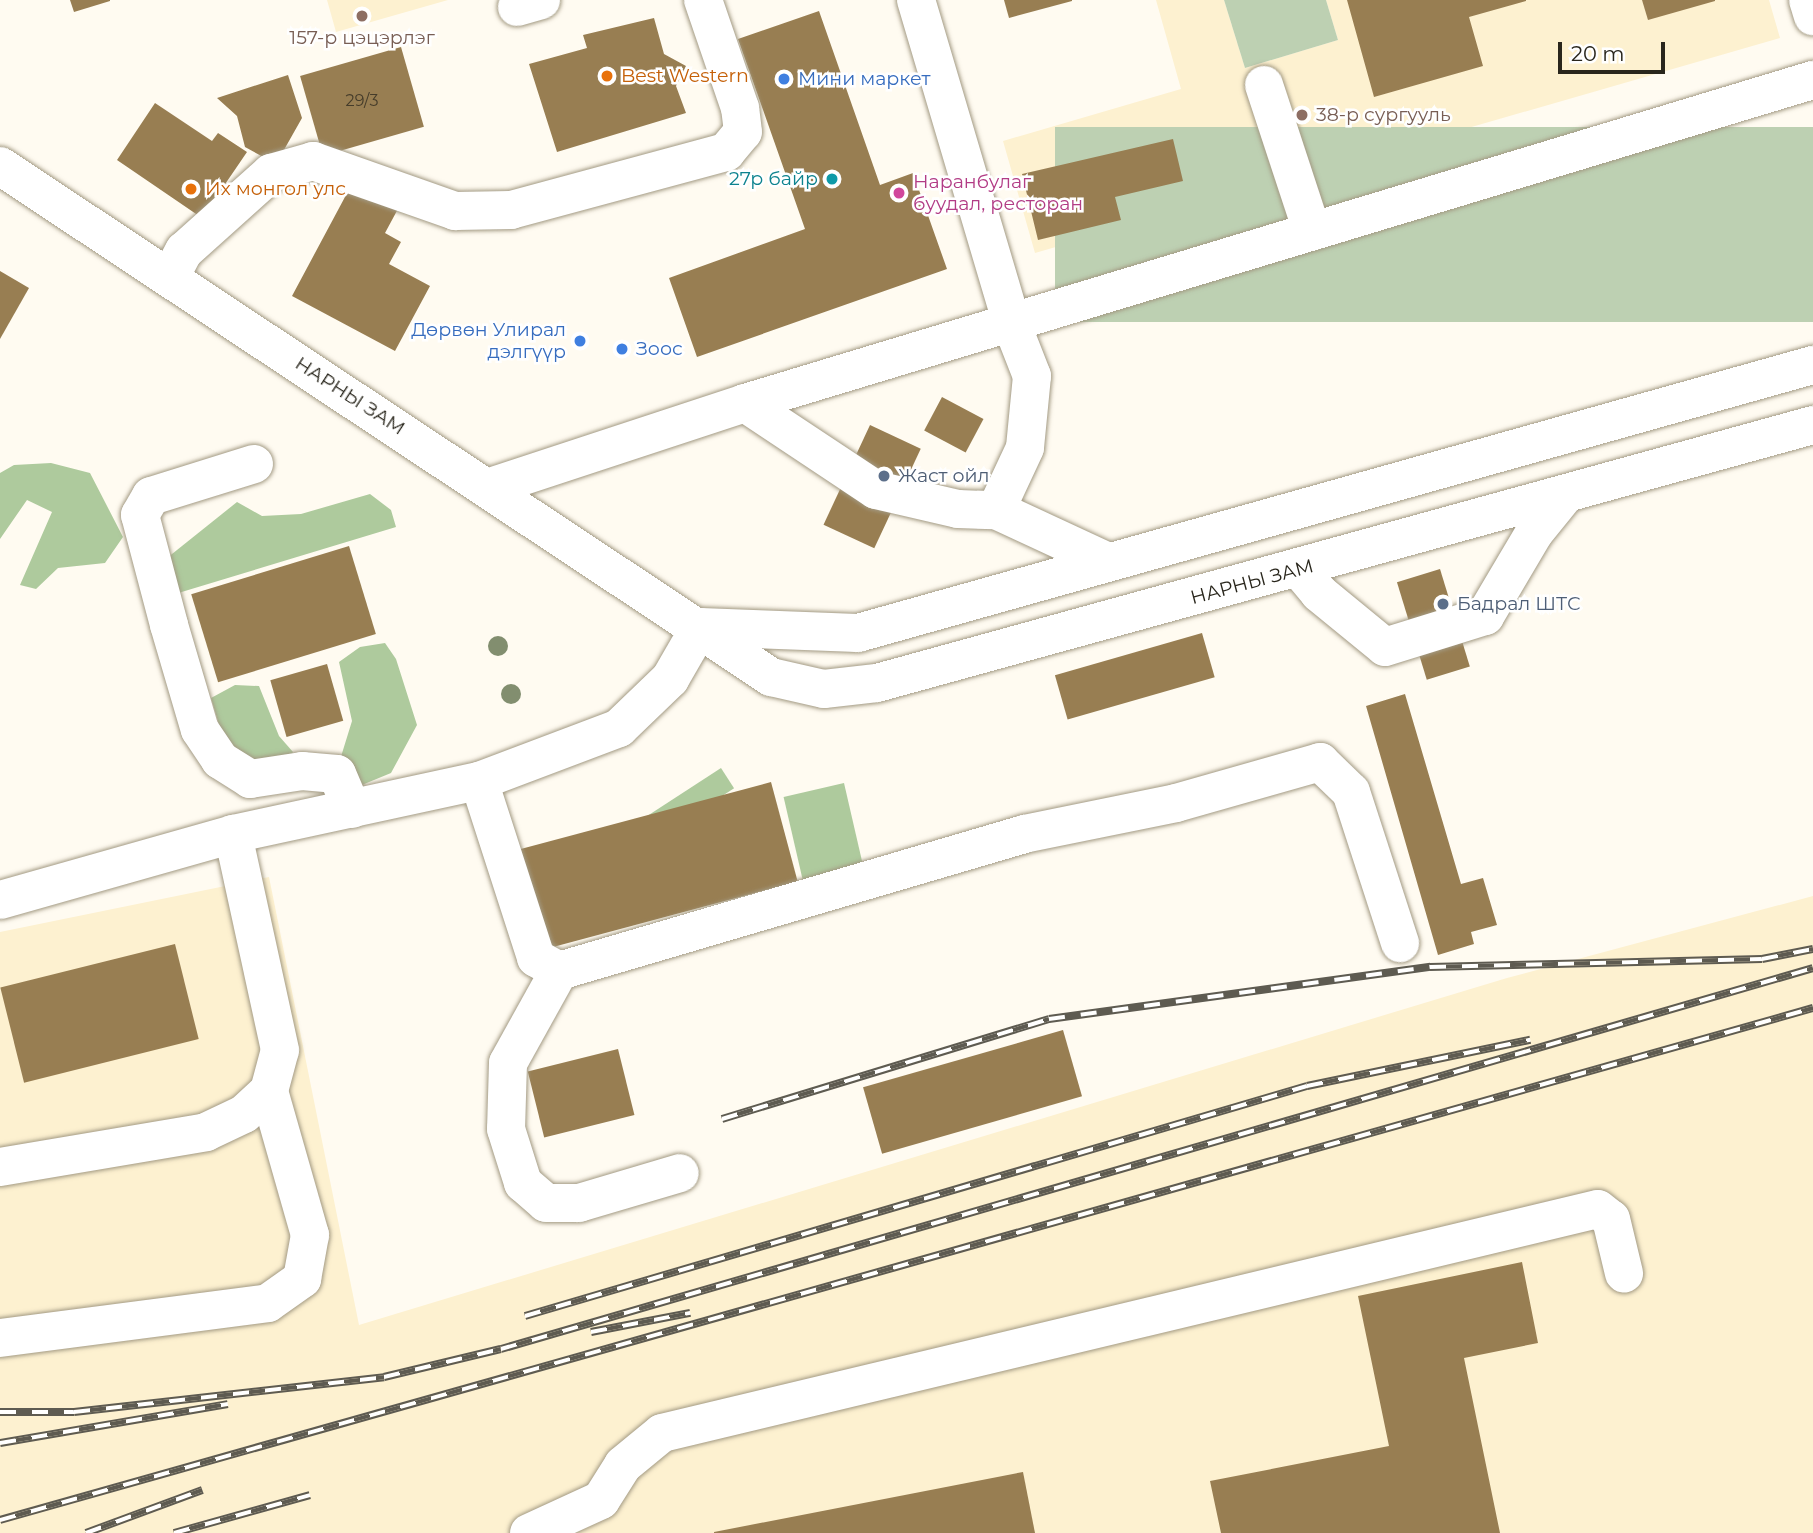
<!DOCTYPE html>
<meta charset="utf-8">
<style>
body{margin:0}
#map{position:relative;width:1813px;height:1533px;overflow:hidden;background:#fffbf1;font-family:Montserrat,sans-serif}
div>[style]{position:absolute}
.built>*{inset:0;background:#fdf1d0}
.green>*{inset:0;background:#bdd0b2;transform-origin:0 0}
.forest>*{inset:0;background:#aeca9d;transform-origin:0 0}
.building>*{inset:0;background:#987e52;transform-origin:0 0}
.roads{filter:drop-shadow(0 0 2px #a39a83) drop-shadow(0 0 2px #a39a83)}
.minor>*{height:38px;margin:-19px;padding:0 19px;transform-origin:19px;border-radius:19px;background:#fff}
.major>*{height:38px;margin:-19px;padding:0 19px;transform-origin:19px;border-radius:19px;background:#fff}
.rail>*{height:8px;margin-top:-4px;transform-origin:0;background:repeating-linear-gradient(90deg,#fff 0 16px,#5e5b51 0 32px);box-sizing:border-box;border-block:2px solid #5e5b51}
.trees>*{width:20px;height:20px;margin:-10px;border-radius:50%;background:#828e6f}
.dots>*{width:19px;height:19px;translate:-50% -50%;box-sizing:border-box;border:4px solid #fff;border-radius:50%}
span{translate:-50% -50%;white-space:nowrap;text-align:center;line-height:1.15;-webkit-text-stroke:5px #fff;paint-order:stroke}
.number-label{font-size:16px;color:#453c2a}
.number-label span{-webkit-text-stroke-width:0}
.education-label{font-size:19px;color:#785e54}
.left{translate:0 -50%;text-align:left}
.food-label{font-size:19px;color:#c56008}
.shop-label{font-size:19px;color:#366cbe}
.right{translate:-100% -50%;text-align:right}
.culture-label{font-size:19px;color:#0d838f}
.hotel-label{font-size:19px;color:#b23c85}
.street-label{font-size:19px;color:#29261c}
.service-label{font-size:19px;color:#4e5e75}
.scale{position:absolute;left:1558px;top:42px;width:107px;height:32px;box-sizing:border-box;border:4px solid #29261c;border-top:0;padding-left:9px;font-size:21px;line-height:24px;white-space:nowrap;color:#29261c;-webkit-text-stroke:5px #fff;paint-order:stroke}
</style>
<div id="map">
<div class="built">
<i style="clip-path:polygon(327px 0,448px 0,336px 32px)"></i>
<i style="clip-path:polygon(1156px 0,1224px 0,1245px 68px,1338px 40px,1326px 0,1769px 0,1780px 38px,1035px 253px,1003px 141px,1181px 89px)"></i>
<i style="clip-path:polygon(269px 877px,359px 1325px,1507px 978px,1813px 896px,1813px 1533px,0 1533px,0 932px)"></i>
</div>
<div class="green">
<i style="clip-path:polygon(1224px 0,1326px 0,1338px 40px,1245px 68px)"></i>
<i style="left:1813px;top:127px;width:195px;height:758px;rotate:90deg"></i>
</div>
<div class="forest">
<i style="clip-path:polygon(51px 463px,90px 473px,123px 537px,105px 563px,58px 568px,36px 589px,20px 585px,52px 512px,27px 500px,0 539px,0 473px,14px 465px)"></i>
<i style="clip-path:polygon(370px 494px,391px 510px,396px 527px,175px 594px,167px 558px,237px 502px,262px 516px,301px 514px)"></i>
<i style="clip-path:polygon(385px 643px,396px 659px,417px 725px,391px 773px,357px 787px,339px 763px,352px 721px,339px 662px,360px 647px)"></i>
<i style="clip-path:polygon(235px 685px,259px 686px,279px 736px,293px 752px,286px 764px,272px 771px,227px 751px,211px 698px)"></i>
<i style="left:721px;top:768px;width:24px;height:138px;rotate:57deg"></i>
<i style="left:844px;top:783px;width:90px;height:62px;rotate:77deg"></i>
</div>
<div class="building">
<i style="clip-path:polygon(70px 0,110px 0,110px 1px,74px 12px)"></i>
<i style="clip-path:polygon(1004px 0,1072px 0,1072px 1px,1009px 18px)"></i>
<i style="clip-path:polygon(1347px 0,1526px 0,1526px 1px,1469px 17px,1483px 66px,1374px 97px)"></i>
<i style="clip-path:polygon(1642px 0,1715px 0,1715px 1px,1648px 20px)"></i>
<i style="clip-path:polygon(819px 11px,880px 185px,913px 173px,947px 269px,697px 357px,669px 278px,805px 229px,738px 39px)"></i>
<i style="clip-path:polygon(654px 18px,664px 54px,686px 66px,676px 86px,686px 113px,557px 152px,529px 64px,587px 48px,583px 35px)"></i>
<i style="left:401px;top:47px;width:83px;height:105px;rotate:74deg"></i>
<i style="clip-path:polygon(288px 75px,302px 118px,276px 164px,245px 147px,237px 116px,217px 98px)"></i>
<i style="clip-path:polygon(155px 103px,212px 141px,218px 133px,247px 152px,202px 218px,117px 160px)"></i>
<i style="clip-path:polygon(1173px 139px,1183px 181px,1115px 197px,1121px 220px,1038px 240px,1022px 174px)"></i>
<i style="clip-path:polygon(353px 182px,399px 207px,385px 233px,401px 242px,389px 264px,430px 286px,395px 351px,292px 296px)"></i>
<i style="clip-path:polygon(0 271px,29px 288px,0 339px)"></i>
<i style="left:942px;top:397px;width:47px;height:38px;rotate:28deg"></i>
<i style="left:870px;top:425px;width:56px;height:110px;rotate:25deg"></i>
<i style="left:349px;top:546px;width:92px;height:165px;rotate:73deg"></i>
<i style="left:1440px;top:569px;width:102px;height:45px;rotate:73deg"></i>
<i style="left:1202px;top:633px;width:46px;height:153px;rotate:74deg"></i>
<i style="left:327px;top:664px;width:59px;height:59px;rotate:74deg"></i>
<i style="clip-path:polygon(1405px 694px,1461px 884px,1483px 878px,1497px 925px,1471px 932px,1474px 944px,1438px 955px,1366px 706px)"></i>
<i style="left:771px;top:782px;width:103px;height:260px;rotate:75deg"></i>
<i style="left:175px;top:944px;width:98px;height:180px;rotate:76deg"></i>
<i style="left:1063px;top:1030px;width:69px;height:208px;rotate:74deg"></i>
<i style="left:618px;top:1049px;width:68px;height:93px;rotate:76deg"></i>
<i style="clip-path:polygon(1522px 1262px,1538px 1343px,1464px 1358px,1500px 1533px,1221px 1533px,1210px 1481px,1389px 1446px,1358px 1296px)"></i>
<i style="clip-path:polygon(1023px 1472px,1035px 1533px,714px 1533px,714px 1532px)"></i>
</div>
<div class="roads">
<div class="minor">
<i style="left:916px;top:0;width:339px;rotate:73.5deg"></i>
<i style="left:1012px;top:325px;width:55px;rotate:68.6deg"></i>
<i style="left:1032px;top:376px;width:72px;rotate:95.6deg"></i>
<i style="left:1025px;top:448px;width:68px;rotate:115.1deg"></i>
<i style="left:996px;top:510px;width:123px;rotate:24.9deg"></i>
<i style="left:1808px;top:0;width:17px;rotate:73deg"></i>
<i style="left:517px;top:7px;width:25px;rotate:-16deg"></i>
<i style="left:1264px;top:85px;width:154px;rotate:71.8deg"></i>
<i style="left:170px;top:277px;width:30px;rotate:-62deg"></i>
<i style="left:184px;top:251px;width:117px;rotate:-41.9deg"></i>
<i style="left:271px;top:173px;width:44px;rotate:-15.9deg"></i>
<i style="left:313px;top:161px;width:151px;rotate:19.4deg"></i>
<i style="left:455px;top:211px;width:56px;rotate:-1deg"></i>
<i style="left:511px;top:210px;width:223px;rotate:-15.1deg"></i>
<i style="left:726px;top:152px;width:26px;rotate:-50deg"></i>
<i style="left:743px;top:132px;width:24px;rotate:-97deg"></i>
<i style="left:740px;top:108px;width:114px;rotate:-108.9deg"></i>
<i style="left:745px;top:403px;width:157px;rotate:33.6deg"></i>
<i style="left:876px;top:490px;width:84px;rotate:13deg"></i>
<i style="left:958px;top:509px;width:38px;rotate:2deg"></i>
<i style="left:254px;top:464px;width:108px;rotate:162.7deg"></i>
<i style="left:151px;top:496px;width:22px;rotate:120deg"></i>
<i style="left:140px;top:515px;width:114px;rotate:75.2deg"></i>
<i style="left:169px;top:625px;width:109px;rotate:73.6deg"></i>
<i style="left:200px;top:730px;width:36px;rotate:56deg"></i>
<i style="left:220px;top:760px;width:36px;rotate:32deg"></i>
<i style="left:250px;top:779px;width:53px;rotate:-8.7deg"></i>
<i style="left:302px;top:771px;width:35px;rotate:5deg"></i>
<i style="left:337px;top:774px;width:38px;rotate:67deg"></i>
<i style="left:490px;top:487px;width:268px;rotate:-18.2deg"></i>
<i style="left:745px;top:403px;width:1116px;rotate:-16.83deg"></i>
<i style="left:1300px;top:570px;width:30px;rotate:50deg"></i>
<i style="left:1319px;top:593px;width:85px;rotate:39.3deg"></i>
<i style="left:1385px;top:647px;width:105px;rotate:-17.2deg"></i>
<i style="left:1485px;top:616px;width:96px;rotate:-59.4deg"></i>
<i style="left:1534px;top:533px;width:48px;rotate:-51deg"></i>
<i style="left:479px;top:781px;width:186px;rotate:72.1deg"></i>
<i style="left:536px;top:958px;width:26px;rotate:29deg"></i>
<i style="left:559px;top:971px;width:485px;rotate:-16.4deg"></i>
<i style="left:1024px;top:834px;width:155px;rotate:-11.5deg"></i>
<i style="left:1176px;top:803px;width:150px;rotate:-15.9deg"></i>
<i style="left:1320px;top:762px;width:43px;rotate:44.1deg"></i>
<i style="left:1351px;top:792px;width:159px;rotate:72deg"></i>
<i style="left:0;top:900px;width:242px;rotate:-15.8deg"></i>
<i style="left:233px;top:834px;width:252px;rotate:-12.2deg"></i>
<i style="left:479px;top:781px;width:150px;rotate:-20.7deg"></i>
<i style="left:619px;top:728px;width:71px;rotate:-43.9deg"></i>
<i style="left:670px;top:679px;width:60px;rotate:-60deg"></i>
<i style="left:559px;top:971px;width:105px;rotate:119deg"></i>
<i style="left:508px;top:1063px;width:66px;rotate:91.7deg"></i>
<i style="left:506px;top:1129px;width:57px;rotate:72.5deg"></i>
<i style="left:523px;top:1183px;width:30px;rotate:41deg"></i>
<i style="left:546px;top:1203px;width:33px"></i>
<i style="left:579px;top:1203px;width:105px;rotate:-16.5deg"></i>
<i style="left:0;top:1167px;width:209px;rotate:-9.6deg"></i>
<i style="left:206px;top:1132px;width:42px;rotate:-25.3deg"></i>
<i style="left:244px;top:1114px;width:34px;rotate:-43deg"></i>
<i style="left:269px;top:1091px;width:42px;rotate:-75deg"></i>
<i style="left:280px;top:1050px;width:221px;rotate:-102.3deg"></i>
<i style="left:0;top:1338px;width:270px;rotate:-7.4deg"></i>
<i style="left:268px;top:1303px;width:42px;rotate:-35.2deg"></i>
<i style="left:302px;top:1279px;width:45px;rotate:-79.7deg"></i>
<i style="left:310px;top:1235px;width:150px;rotate:-105.9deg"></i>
<i style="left:529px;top:1533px;width:79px;rotate:-24.6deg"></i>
<i style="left:601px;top:1500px;width:41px;rotate:-57.8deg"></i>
<i style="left:623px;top:1465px;width:50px;rotate:-39.4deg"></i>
<i style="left:662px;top:1433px;width:962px;rotate:-13.46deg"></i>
<i style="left:1598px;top:1209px;width:16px;rotate:38deg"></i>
<i style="left:1611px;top:1219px;width:56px;rotate:76.5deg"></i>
</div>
<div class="major">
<i style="left:0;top:166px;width:925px;rotate:33.54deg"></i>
<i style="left:771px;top:677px;width:54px;rotate:12.8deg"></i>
<i style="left:824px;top:689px;width:53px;rotate:-6.5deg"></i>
<i style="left:877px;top:683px;width:971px;rotate:-15.41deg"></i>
<i style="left:700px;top:627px;width:158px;rotate:2.2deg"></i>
<i style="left:858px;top:633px;width:992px;rotate:-15.68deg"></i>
</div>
</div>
<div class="rail">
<i style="left:722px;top:1119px;width:342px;rotate:-17deg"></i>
<i style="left:1049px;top:1019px;width:385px;rotate:-7.8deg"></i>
<i style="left:1430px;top:967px;width:332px;rotate:-1.4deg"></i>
<i style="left:1762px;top:959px;width:52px;rotate:-11.1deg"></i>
<i style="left:525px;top:1316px;width:815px;rotate:-16.39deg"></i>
<i style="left:1307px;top:1086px;width:228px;rotate:-11.7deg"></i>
<i style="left:591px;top:1332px;width:101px;rotate:-10.9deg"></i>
<i style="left:0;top:1412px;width:74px"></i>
<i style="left:74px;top:1412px;width:312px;rotate:-6.4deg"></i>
<i style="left:384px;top:1377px;width:120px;rotate:-13.5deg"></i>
<i style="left:501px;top:1349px;width:1366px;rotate:-16.19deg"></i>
<i style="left:0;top:1443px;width:231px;rotate:-9.7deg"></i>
<i style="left:0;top:1520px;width:1884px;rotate:-15.77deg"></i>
<i style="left:86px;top:1533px;width:124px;rotate:-20.3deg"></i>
<i style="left:174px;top:1533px;width:141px;rotate:-15.6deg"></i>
</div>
<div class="trees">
<i style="left:498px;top:646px"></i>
<i style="left:511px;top:694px"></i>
</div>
<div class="dots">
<i style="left:362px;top:16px;background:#8d6e63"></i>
<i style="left:607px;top:76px;background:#e8710a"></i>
<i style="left:784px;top:79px;background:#3f7fe0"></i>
<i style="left:1302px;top:115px;background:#8d6e63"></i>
<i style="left:832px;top:179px;background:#0f9aa8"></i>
<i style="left:191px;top:189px;background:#e8710a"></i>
<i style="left:899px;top:193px;background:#d1479c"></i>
<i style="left:580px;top:341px;background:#3f7fe0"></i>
<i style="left:622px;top:349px;background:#3f7fe0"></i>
<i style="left:884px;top:476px;background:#5c6f8a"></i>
<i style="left:1443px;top:604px;background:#5c6f8a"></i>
</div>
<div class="number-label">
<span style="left:362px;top:101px">29/3</span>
</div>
<div class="education-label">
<span style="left:362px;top:38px">157-р цэцэрлэг</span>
<span class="left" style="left:1316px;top:115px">38-р сургууль</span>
</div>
<div class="food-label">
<span class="left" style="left:621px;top:76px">Best Western</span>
<span class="left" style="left:205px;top:189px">Их монгол улс</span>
</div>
<div class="shop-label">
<span class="left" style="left:798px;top:79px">Мини маркет</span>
<span class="right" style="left:566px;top:341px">Дөрвөн Улирал<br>дэлгүүр</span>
<span class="left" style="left:636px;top:349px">Зоос</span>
</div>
<div class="culture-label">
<span class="right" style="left:818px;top:179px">27р байр</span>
</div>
<div class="hotel-label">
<span class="left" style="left:913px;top:193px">Наранбулаг<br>буудал, ресторан</span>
</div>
<div class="street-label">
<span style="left:350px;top:396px;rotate:33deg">НАРНЫ ЗАМ</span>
<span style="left:1252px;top:582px;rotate:-15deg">НАРНЫ ЗАМ</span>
</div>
<div class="service-label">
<span class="left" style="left:898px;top:476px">Жаст ойл</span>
<span class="left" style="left:1457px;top:604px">Бадрал ШТС</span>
</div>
<div class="scale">20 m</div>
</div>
